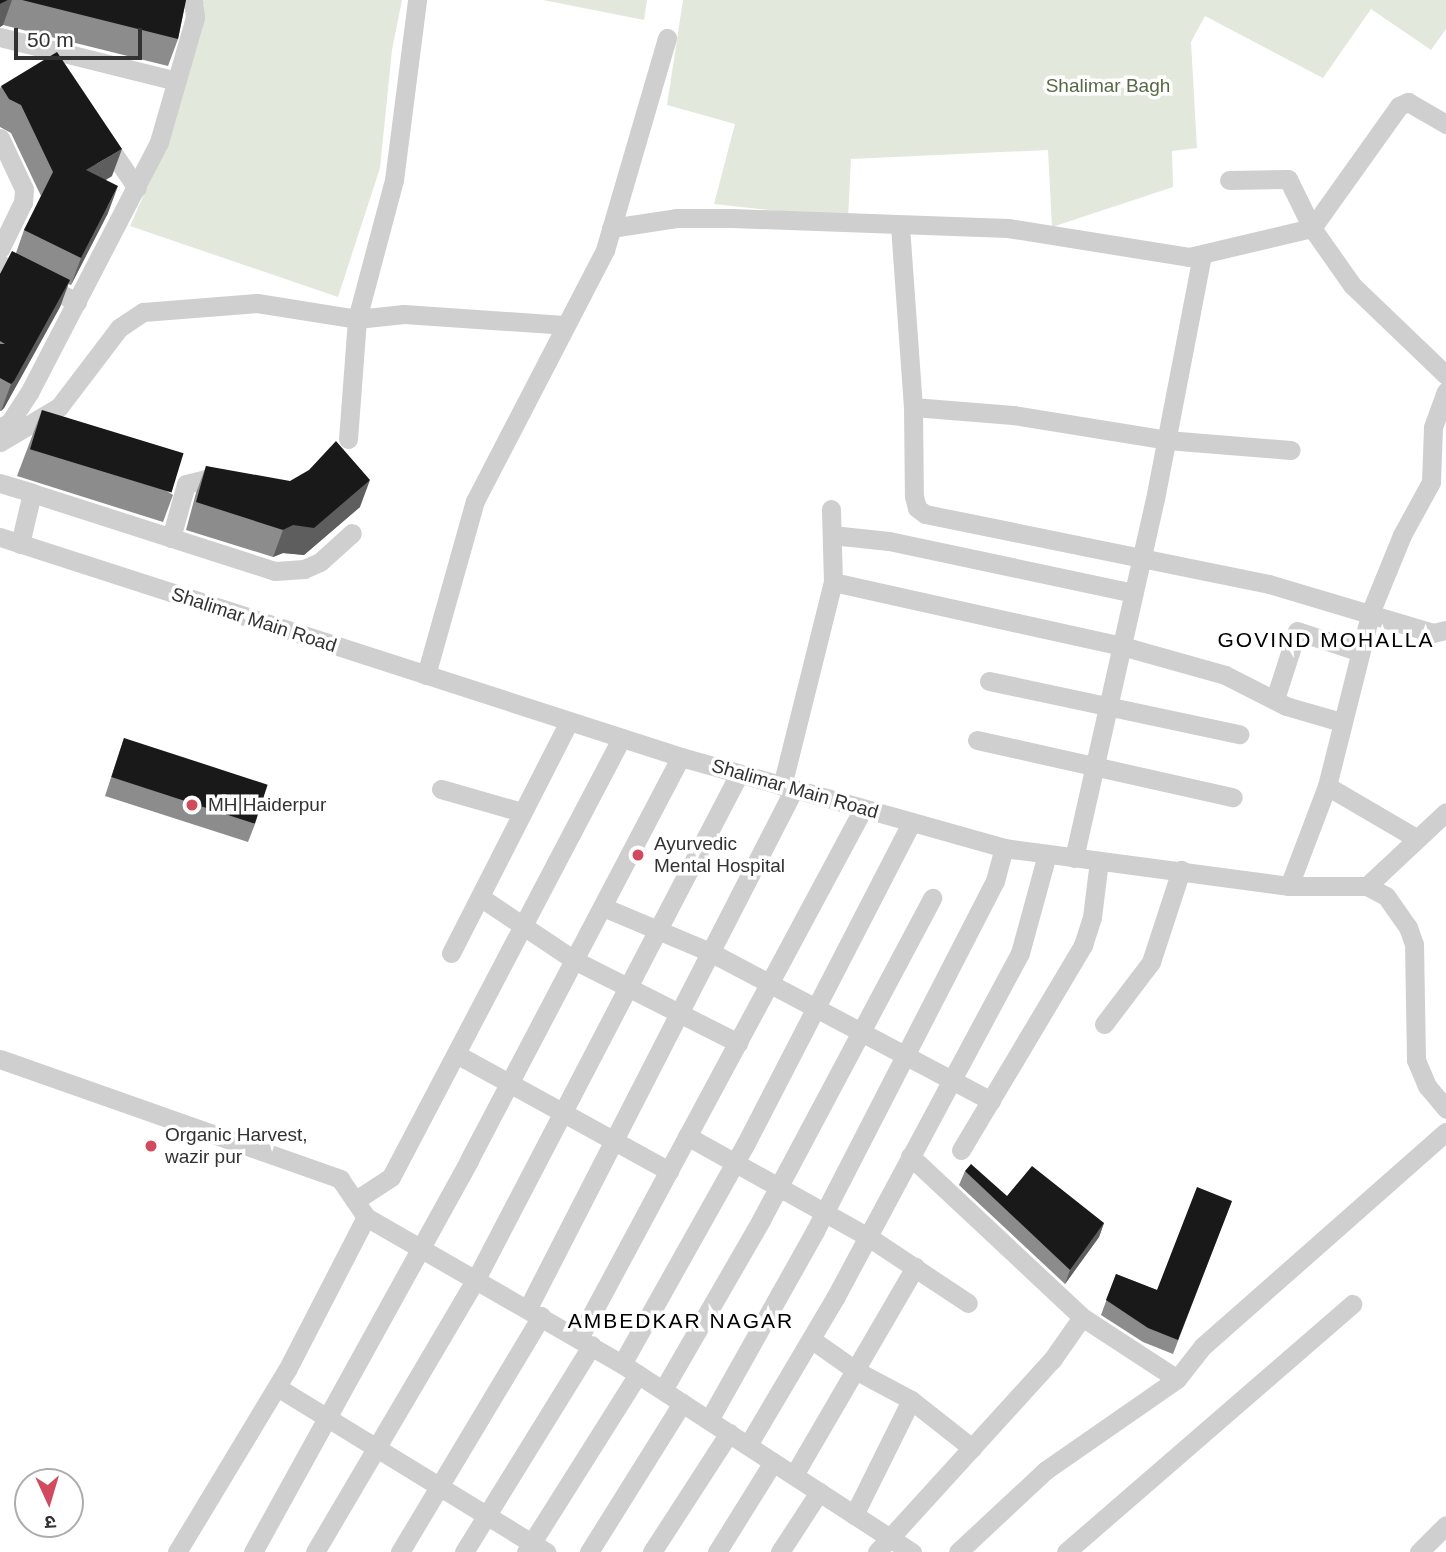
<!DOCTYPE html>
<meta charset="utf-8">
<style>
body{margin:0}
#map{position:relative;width:1446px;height:1552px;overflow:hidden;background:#fff;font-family:Arial,"Noto Sans Devanagari",sans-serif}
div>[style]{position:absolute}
.green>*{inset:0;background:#e2e8dc}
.minor>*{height:19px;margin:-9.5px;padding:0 9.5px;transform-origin:9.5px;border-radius:9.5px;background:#cfcfcf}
.wall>*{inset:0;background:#8c8c8c}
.shaded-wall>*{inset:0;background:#5e5e5e}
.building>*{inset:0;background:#191919;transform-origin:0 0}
.dots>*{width:19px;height:19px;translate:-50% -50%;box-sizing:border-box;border:4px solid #fff;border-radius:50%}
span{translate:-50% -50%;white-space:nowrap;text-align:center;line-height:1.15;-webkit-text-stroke:7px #fff;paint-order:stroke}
.park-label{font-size:19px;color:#586944}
.street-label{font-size:19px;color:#323232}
.poi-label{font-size:19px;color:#323232}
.left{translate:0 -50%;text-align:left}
.neighbourhood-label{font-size:21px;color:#000;letter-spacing:2px}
.north{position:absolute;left:14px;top:1468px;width:70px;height:70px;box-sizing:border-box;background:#fff;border:2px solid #adadad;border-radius:50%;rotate:176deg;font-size:19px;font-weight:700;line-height:28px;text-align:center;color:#323232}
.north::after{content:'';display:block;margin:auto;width:24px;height:32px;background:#d24a5e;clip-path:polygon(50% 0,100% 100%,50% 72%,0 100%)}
.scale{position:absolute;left:14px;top:28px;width:128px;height:32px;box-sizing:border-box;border:4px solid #323232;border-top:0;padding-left:9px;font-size:21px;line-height:24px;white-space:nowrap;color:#323232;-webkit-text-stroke:5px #fff;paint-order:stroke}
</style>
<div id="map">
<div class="green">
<i style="clip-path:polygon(199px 0,402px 0,392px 50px,380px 168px,338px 297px,130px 226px,164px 149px,204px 5px)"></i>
<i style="clip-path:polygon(543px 0,647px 0,644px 20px)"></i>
<i style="clip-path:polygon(683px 0,1446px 0,1446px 29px,1431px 50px,1371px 9px,1323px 78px,1205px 16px,1191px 42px,1197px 148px,1172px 151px,1173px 187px,1052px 227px,1048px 150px,851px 159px,848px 219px,714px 204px,735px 124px,667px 105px)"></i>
</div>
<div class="minor">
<i style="left:0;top:37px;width:181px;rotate:14deg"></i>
<i style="left:0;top:138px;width:56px;rotate:64.8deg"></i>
<i style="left:24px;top:189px;width:13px;rotate:94deg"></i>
<i style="left:23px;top:202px;width:52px;rotate:116.1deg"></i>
<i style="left:104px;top:140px;width:58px;rotate:55.5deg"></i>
<i style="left:1229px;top:180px;width:59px;rotate:-1deg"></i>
<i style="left:1288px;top:179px;width:55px;rotate:63.9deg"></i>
<i style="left:1312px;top:228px;width:150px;rotate:-54.5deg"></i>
<i style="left:1399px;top:106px;width:10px;rotate:-24deg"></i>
<i style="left:1408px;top:102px;width:44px;rotate:30.1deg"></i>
<i style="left:900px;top:226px;width:181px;rotate:85.9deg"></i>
<i style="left:913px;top:407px;width:89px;rotate:89.4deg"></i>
<i style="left:914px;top:496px;width:12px;rotate:76deg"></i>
<i style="left:917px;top:508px;width:10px;rotate:37deg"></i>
<i style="left:925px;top:514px;width:351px;rotate:11.5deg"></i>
<i style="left:1269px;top:584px;width:171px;rotate:16.6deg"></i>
<i style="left:1433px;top:633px;width:13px;rotate:-13deg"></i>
<i style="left:611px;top:228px;width:66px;rotate:-8.7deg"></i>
<i style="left:676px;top:218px;width:56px"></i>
<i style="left:732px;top:218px;width:276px;rotate:2.1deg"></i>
<i style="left:1008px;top:228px;width:183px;rotate:9.1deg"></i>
<i style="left:1189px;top:257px;width:126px;rotate:-13.3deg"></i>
<i style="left:1312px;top:228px;width:70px;rotate:54.9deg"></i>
<i style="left:1352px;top:285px;width:130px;rotate:43.8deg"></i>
<i style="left:0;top:264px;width:86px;rotate:26.3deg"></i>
<i style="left:913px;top:407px;width:100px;rotate:4.6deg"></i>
<i style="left:1013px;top:415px;width:156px;rotate:9.2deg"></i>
<i style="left:1167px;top:440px;width:124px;rotate:4.6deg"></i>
<i style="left:0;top:428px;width:12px;rotate:-31deg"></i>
<i style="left:10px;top:422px;width:35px;rotate:-57deg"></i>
<i style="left:29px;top:393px;width:283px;rotate:-62.6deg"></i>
<i style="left:159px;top:142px;width:130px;rotate:-73.9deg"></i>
<i style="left:195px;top:17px;width:17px;rotate:-97deg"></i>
<i style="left:348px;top:439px;width:120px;rotate:-85.7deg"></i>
<i style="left:357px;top:319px;width:144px;rotate:-75.1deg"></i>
<i style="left:394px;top:180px;width:181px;rotate:-82.7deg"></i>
<i style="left:0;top:442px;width:69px;rotate:-30.7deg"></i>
<i style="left:59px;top:407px;width:99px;rotate:-52.8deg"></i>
<i style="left:119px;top:328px;width:29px;rotate:-34deg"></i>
<i style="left:143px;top:312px;width:114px;rotate:-4.5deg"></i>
<i style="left:257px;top:303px;width:101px;rotate:9.1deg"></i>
<i style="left:357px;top:319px;width:47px;rotate:-6.1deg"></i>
<i style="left:404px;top:314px;width:160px;rotate:3.9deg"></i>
<i style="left:0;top:483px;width:34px;rotate:17deg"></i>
<i style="left:832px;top:535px;width:57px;rotate:6deg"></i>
<i style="left:889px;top:541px;width:250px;rotate:12deg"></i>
<i style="left:0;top:537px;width:716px;rotate:17.9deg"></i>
<i style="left:681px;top:757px;width:336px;rotate:15.7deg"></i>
<i style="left:1004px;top:848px;width:288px;rotate:7.6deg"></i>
<i style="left:1289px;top:886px;width:78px"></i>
<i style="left:1367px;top:886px;width:21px;rotate:28deg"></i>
<i style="left:1386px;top:896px;width:38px;rotate:55deg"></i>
<i style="left:1408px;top:927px;width:18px;rotate:71deg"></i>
<i style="left:1414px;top:944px;width:116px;rotate:89deg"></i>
<i style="left:1416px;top:1060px;width:28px;rotate:67deg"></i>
<i style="left:1427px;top:1086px;width:30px;rotate:50deg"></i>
<i style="left:171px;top:538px;width:56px;rotate:-74.5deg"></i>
<i style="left:186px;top:484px;width:21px;rotate:-14deg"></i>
<i style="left:206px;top:479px;width:19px;rotate:16deg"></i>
<i style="left:20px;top:544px;width:52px;rotate:-76.8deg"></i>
<i style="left:32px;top:493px;width:255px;rotate:17.8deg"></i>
<i style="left:275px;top:571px;width:29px;rotate:-4deg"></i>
<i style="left:304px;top:569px;width:17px;rotate:-24deg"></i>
<i style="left:320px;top:562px;width:43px;rotate:-42.2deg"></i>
<i style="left:833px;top:582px;width:296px;rotate:12.5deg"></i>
<i style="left:1122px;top:646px;width:107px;rotate:15.7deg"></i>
<i style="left:1225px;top:675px;width:68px;rotate:26.9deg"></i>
<i style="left:1286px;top:706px;width:57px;rotate:16.2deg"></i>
<i style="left:426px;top:675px;width:181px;rotate:-74.3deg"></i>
<i style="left:475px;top:501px;width:283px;rotate:-62.6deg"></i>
<i style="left:605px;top:250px;width:221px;rotate:-73.7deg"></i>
<i style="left:989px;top:681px;width:256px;rotate:12deg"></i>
<i style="left:1275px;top:699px;width:71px;rotate:-72.1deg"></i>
<i style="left:1297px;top:631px;width:66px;rotate:18.4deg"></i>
<i style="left:977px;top:740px;width:262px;rotate:12.6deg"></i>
<i style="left:782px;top:786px;width:210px;rotate:-76deg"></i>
<i style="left:833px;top:582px;width:73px;rotate:-91.6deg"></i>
<i style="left:1327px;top:786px;width:103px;rotate:30.3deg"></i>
<i style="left:441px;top:789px;width:84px;rotate:15.9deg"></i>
<i style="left:1074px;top:858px;width:368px;rotate:-77.3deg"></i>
<i style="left:1155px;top:499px;width:248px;rotate:-79.1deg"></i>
<i style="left:1289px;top:886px;width:107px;rotate:-69.2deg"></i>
<i style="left:1327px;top:786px;width:180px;rotate:-75.9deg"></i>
<i style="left:1371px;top:611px;width:82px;rotate:-67.8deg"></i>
<i style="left:1402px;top:535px;width:60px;rotate:-61.3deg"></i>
<i style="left:1431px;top:482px;width:55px;rotate:-87.9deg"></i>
<i style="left:1433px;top:427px;width:38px;rotate:-70deg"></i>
<i style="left:1367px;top:886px;width:108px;rotate:-43.1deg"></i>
<i style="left:480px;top:897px;width:113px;rotate:33.8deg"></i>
<i style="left:574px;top:960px;width:184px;rotate:26.8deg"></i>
<i style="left:603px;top:907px;width:116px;rotate:22.8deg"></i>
<i style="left:710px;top:952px;width:318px;rotate:27.9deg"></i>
<i style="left:451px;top:953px;width:260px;rotate:-63deg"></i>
<i style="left:1104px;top:1024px;width:78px;rotate:-52.8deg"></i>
<i style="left:1151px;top:962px;width:97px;rotate:-71.9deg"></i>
<i style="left:458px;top:1055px;width:241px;rotate:28.8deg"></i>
<i style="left:0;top:1059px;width:361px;rotate:19.4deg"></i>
<i style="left:340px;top:1179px;width:46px;rotate:55.6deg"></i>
<i style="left:366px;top:1217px;width:295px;rotate:29.9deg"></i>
<i style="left:622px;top:1364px;width:346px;rotate:33deg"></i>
<i style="left:687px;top:1136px;width:206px;rotate:29.1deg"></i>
<i style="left:867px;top:1236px;width:121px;rotate:33.6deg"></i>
<i style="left:961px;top:1150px;width:239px;rotate:-59.2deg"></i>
<i style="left:1083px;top:945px;width:29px;rotate:-72deg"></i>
<i style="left:1092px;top:917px;width:56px;rotate:-82.9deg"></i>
<i style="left:910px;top:1156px;width:236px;rotate:43.1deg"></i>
<i style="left:1082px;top:1317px;width:113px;rotate:33.1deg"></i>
<i style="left:356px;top:1200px;width:42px;rotate:-33.3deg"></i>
<i style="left:391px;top:1177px;width:496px;rotate:-62.3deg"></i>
<i style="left:528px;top:1308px;width:583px;rotate:-62.86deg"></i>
<i style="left:579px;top:1338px;width:600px;rotate:-61.77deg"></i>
<i style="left:811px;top:1339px;width:54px;rotate:35.2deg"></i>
<i style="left:855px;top:1370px;width:64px;rotate:28.2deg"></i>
<i style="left:911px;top:1400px;width:78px;rotate:38.2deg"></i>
<i style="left:622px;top:1364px;width:253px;rotate:-60.7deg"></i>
<i style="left:746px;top:1143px;width:361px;rotate:-62.7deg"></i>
<i style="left:277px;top:1387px;width:316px;rotate:31.5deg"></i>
<i style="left:663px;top:1390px;width:196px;rotate:-60deg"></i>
<i style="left:761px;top:1220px;width:365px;rotate:-62deg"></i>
<i style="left:709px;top:1420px;width:217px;rotate:-60.7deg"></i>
<i style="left:815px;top:1231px;width:394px;rotate:-62.8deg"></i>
<i style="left:995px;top:881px;width:34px;rotate:-75deg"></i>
<i style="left:748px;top:1445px;width:171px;rotate:-59.4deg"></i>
<i style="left:835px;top:1298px;width:391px;rotate:-61.8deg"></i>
<i style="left:1020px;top:953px;width:103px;rotate:-74.7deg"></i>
<i style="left:794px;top:1475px;width:241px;rotate:-59.8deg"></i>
<i style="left:854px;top:1515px;width:128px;rotate:-63.6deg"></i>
<i style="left:177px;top:1552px;width:213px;rotate:-58.9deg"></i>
<i style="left:287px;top:1370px;width:172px;rotate:-62.7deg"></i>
<i style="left:253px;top:1552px;width:448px;rotate:-61.1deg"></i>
<i style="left:469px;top:1160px;width:455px;rotate:-62.3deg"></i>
<i style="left:315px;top:1552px;width:317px;rotate:-59.5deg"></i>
<i style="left:476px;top:1279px;width:569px;rotate:-62.49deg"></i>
<i style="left:400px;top:1552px;width:275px;rotate:-59.1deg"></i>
<i style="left:464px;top:1552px;width:243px;rotate:-58.3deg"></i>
<i style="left:526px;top:1552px;width:210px;rotate:-57.8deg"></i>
<i style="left:589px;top:1552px;width:176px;rotate:-58deg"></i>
<i style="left:652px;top:1552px;width:142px;rotate:-57.1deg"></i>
<i style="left:717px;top:1552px;width:106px;rotate:-58.1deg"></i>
<i style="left:780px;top:1552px;width:72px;rotate:-57deg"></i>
<i style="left:877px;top:1552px;width:260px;rotate:-47.7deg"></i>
<i style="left:1052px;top:1360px;width:52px;rotate:-55.1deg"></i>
<i style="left:958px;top:1552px;width:120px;rotate:-43deg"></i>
<i style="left:1046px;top:1470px;width:160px;rotate:-34.8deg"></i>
<i style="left:1177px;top:1379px;width:42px;rotate:-51.8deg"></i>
<i style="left:1203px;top:1346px;width:324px;rotate:-41.4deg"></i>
<i style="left:1066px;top:1552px;width:379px;rotate:-40.9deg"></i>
<i style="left:1419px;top:1552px;width:38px;rotate:-45deg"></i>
</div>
<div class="wall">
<i style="clip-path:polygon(0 0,186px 0,178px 39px,168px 66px,3px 25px,0 27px)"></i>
<i style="clip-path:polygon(1px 86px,112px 176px,106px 180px,108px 213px,71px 285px,68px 284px,60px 307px,4px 408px,1px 411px,0 411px,0 274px,16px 253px,24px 230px,41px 196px,11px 133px,0 127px,0 89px)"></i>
<i style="clip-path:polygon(42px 410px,173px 495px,163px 522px,17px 476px)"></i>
<i style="clip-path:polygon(206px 466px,360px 507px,304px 555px,283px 553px,273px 557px,186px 530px,196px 493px)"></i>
<i style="clip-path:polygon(124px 738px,255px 824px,248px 842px,105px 796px)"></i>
<i style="clip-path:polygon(965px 1171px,1007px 1196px,1104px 1223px,1099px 1237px,1065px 1284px,959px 1185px)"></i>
<i style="clip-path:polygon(1232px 1201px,1173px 1354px,1143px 1342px,1101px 1315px,1116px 1274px,1157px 1290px)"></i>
</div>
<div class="shaded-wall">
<i style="clip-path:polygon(8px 0,12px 0,3px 25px,0 27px,0 4px)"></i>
<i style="clip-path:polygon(122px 149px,112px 176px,76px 197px,86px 170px)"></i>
<i style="clip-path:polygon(118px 186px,108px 213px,71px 285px,81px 258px)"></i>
<i style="clip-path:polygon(70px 280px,60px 307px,4px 408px,1px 411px,11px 384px)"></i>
<i style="clip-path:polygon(370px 480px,360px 507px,304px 555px,283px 553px,273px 557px,283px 530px)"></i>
<i style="clip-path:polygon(1104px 1223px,1099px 1237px,1065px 1284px,1070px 1270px)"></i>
</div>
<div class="building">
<i style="clip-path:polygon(0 0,8px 0,0 4px)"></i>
<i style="clip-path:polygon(22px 0,186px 0,178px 39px)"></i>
<i style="clip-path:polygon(57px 52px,122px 149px,86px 170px,118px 186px,81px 258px,24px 230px,53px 172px,21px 105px,9px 99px,1px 86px)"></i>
<i style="clip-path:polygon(12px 251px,70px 280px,14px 381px,11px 384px,0 378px,0 344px,5px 344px,0 341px,0 274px)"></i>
<i style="left:42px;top:410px;width:148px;height:41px;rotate:17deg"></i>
<i style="clip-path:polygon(336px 441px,370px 480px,314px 528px,293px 525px,283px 530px,196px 502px,206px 466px,290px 481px,309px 470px)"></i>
<i style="left:124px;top:738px;width:151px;height:41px;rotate:18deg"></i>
<i style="clip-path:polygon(971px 1164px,1007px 1196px,1032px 1166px,1104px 1223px,1070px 1270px,965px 1171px)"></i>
<i style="clip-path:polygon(1197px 1187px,1232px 1201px,1178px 1340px,1148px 1328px,1106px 1300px,1116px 1274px,1157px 1290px)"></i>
</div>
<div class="dots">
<i style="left:192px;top:805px;background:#d24a5e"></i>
<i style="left:638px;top:855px;background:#d24a5e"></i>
<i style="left:151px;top:1146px;background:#d24a5e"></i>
</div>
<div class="park-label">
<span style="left:1108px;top:86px">Shalimar Bagh</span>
</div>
<div class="street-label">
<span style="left:254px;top:620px;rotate:18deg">Shalimar Main Road</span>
<span style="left:795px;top:789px;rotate:16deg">Shalimar Main Road</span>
</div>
<div class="poi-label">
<span class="left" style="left:208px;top:805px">MH Haiderpur</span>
<span class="left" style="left:654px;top:855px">Ayurvedic<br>Mental Hospital</span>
<span class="left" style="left:165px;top:1146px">Organic Harvest,<br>wazir pur</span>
</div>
<div class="neighbourhood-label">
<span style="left:1326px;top:640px">GOVIND MOHALLA</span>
<span style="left:681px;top:1321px">AMBEDKAR NAGAR</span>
</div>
<div class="north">उ</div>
<div class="scale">50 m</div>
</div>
